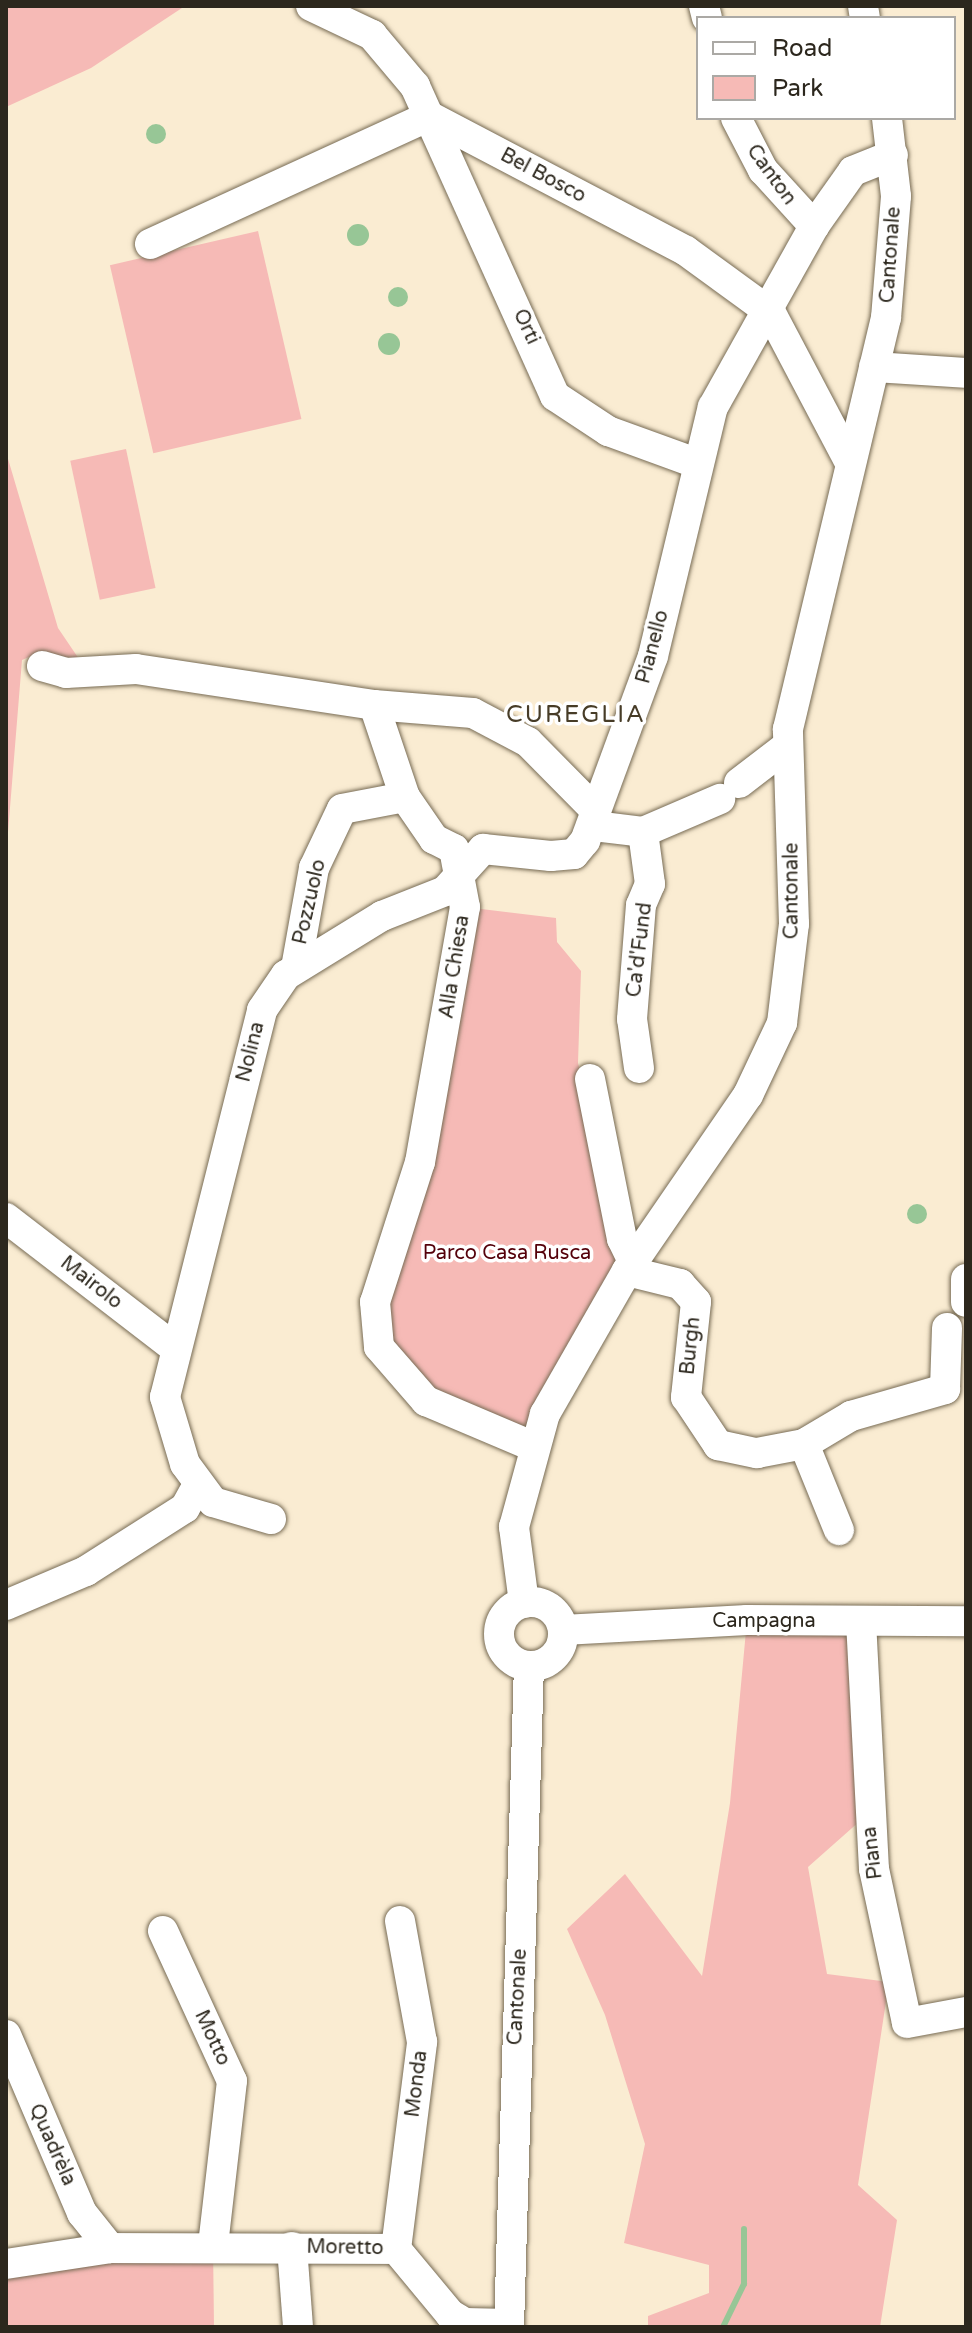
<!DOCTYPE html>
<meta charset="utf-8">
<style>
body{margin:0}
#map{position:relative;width:972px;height:2333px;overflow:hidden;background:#faecd2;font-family:"Varela Round",sans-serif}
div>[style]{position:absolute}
.green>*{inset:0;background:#f6bab6;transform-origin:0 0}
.water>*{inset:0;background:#97c696}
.round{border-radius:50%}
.stream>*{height:6px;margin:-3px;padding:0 3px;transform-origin:3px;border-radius:3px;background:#97c696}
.roads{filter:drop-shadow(0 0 2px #776b54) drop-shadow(0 0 2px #776b54)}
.minor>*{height:30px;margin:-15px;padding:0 15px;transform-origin:15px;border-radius:15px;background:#fff}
.minor>.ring{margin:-15px;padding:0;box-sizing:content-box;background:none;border:30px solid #fff;border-radius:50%}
span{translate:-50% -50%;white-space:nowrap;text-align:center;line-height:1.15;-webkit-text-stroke:7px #fff;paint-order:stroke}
.street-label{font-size:20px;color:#2c271d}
.park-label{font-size:20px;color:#54000a}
.quarter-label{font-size:24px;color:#473c27;letter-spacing:2px}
.frame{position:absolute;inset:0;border:8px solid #2c271d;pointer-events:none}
.legend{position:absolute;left:696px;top:16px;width:260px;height:104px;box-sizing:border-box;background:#fff;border:2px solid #aba9a5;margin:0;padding:10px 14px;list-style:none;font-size:24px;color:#2c271d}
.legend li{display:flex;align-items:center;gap:16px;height:40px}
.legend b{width:40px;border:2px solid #aba9a5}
</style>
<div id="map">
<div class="green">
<i style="clip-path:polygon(6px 6px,185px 6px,91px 68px,6px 107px)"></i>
<i style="left:258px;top:231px;width:193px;height:152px;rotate:77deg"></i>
<i style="left:126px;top:449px;width:142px;height:57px;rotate:78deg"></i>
<i style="clip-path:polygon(6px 452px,58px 628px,79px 659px,64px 668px,43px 651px,22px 660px,6px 857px)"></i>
<i style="clip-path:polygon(465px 907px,556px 918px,557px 942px,581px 971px,578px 1063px,633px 1262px,532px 1446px,456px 1416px,375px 1327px)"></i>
<i style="clip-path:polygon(747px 1620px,861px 1621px,869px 1813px,808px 1867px,827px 1974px,889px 1982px,858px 2185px,897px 2220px,880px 2327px,648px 2327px,648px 2316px,709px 2293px,709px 2265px,624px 2243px,645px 2144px,605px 2015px,567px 1929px,625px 1874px,702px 1976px,730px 1803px)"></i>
<i style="clip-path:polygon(213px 2245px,214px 2327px,6px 2327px,6px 2264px)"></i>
</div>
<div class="water">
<i class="round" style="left:146px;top:124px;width:20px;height:20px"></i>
<i class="round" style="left:347px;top:224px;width:22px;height:22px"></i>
<i class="round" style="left:388px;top:287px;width:20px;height:20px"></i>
<i class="round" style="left:378px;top:333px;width:22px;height:22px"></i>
<i class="round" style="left:907px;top:1204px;width:20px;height:20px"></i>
</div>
<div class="stream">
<i style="left:723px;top:2327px;width:48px;rotate:-64deg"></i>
<i style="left:744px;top:2284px;width:55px;rotate:-90deg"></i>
</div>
<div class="roads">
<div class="minor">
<i style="left:311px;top:6px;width:68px;rotate:25.4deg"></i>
<i style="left:372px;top:35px;width:67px;rotate:49.9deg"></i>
<i style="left:415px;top:86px;width:340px;rotate:65.7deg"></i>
<i style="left:555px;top:396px;width:64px;rotate:33.4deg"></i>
<i style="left:608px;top:431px;width:94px;rotate:20deg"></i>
<i style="left:704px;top:6px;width:12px;rotate:76deg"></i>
<i style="left:863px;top:6px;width:12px;rotate:81deg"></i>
<i style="left:736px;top:118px;width:59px;rotate:62.6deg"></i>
<i style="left:763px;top:170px;width:76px;rotate:47.7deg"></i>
<i style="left:150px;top:244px;width:307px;rotate:-24.6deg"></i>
<i style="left:429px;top:116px;width:290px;rotate:27.7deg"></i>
<i style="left:686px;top:251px;width:105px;rotate:36.1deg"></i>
<i style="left:771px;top:313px;width:170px;rotate:62.2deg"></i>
<i style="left:874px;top:367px;width:92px;rotate:3.7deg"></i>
<i style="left:42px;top:666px;width:25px;rotate:16deg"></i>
<i style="left:66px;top:673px;width:70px;rotate:-3.3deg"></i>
<i style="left:136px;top:669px;width:241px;rotate:8.6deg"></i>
<i style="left:374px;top:705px;width:97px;rotate:71.4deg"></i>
<i style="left:405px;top:797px;width:51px;rotate:55.4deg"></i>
<i style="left:434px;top:839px;width:22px;rotate:27deg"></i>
<i style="left:454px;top:849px;width:59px;rotate:79.3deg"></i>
<i style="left:465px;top:907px;width:259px;rotate:100deg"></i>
<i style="left:420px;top:1162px;width:147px;rotate:107.8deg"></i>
<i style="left:375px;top:1302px;width:45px;rotate:84.9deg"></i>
<i style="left:379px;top:1347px;width:72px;rotate:49deg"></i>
<i style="left:426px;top:1401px;width:115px;rotate:23deg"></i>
<i style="left:374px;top:705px;width:99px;rotate:4.6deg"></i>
<i style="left:473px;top:713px;width:62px;rotate:27.8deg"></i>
<i style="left:528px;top:742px;width:97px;rotate:45.4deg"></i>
<i style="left:739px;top:783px;width:61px;rotate:-37.6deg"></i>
<i style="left:594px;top:826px;width:49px;rotate:7deg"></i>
<i style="left:643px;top:832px;width:84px;rotate:-23.2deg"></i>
<i style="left:296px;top:968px;width:102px;rotate:-79.8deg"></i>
<i style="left:314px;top:868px;width:65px;rotate:-64.6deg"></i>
<i style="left:342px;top:809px;width:64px;rotate:-10.8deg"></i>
<i style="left:639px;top:1068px;width:49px;rotate:-98.1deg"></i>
<i style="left:632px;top:1019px;width:114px;rotate:-85.5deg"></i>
<i style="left:641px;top:905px;width:23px;rotate:-67deg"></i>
<i style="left:650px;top:884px;width:52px;rotate:-97.7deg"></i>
<i style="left:590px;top:1079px;width:163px;rotate:78.7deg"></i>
<i style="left:622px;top:1239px;width:25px;rotate:64deg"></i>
<i style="left:6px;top:1218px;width:213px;rotate:37.6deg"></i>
<i style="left:627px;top:1271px;width:55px;rotate:13.8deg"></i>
<i style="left:680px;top:1284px;width:24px;rotate:48deg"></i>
<i style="left:696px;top:1302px;width:96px;rotate:96deg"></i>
<i style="left:686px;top:1397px;width:58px;rotate:56.3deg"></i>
<i style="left:718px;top:1445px;width:40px;rotate:12deg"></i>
<i style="left:757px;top:1453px;width:48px;rotate:-10.8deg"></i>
<i style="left:804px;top:1444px;width:55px;rotate:-30.8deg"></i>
<i style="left:851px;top:1416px;width:98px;rotate:-16deg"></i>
<i style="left:945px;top:1389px;width:61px;rotate:-88.1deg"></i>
<i style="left:966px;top:1279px;width:23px;rotate:90deg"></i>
<i style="left:804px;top:1444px;width:93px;rotate:67.9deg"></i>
<i style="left:271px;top:1519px;width:60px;rotate:-163.7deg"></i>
<i style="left:213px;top:1502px;width:47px;rotate:-126.4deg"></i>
<i style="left:185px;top:1464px;width:70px;rotate:-106.6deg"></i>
<i style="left:165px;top:1397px;width:399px;rotate:-75.9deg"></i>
<i style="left:262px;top:1010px;width:42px;rotate:-55.6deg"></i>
<i style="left:286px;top:975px;width:113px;rotate:-31.6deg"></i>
<i style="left:382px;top:916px;width:68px;rotate:-21.6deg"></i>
<i style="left:445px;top:891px;width:57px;rotate:-47.9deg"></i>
<i style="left:483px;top:849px;width:68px;rotate:5.9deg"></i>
<i style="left:551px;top:856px;width:23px;rotate:-5deg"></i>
<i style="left:574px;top:854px;width:17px;rotate:-50deg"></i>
<i style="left:585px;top:841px;width:197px;rotate:-69.8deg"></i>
<i style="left:653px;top:656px;width:256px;rotate:-76.5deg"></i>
<i style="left:713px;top:407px;width:207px;rotate:-60.8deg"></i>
<i style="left:814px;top:226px;width:67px;rotate:-54.7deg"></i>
<i style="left:853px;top:171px;width:43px;rotate:-21.8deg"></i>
<i class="ring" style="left:499px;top:1602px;width:34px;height:34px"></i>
<i style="left:524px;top:1603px;width:77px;rotate:-97.5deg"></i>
<i style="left:514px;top:1527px;width:117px;rotate:-74.7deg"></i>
<i style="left:545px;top:1414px;width:165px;rotate:-60.2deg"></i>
<i style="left:627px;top:1271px;width:214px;rotate:-55.5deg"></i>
<i style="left:748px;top:1095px;width:80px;rotate:-64.7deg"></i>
<i style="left:782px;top:1023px;width:100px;rotate:-83.1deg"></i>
<i style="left:794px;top:924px;width:195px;rotate:-91.8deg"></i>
<i style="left:788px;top:729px;width:423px;rotate:-76.6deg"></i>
<i style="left:886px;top:318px;width:122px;rotate:-85.3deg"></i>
<i style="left:896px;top:196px;width:79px;rotate:-96.6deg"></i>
<i style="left:6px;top:1605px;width:87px;rotate:-23deg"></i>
<i style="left:86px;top:1571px;width:117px;rotate:-32.5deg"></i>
<i style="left:185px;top:1508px;width:26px;rotate:-61deg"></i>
<i style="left:861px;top:1621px;width:248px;rotate:87deg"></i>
<i style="left:874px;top:1869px;width:157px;rotate:77.9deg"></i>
<i style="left:907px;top:2023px;width:60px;rotate:-10.6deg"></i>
<i style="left:563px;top:1630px;width:184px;rotate:-3.1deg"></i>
<i style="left:747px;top:1620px;width:219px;rotate:0.3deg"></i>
<i style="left:163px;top:1931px;width:165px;rotate:65.3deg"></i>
<i style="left:232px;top:2081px;width:165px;rotate:96.6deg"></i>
<i style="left:6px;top:2035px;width:194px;rotate:66.9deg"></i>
<i style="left:82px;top:2213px;width:45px;rotate:51.3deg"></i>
<i style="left:292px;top:2247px;width:80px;rotate:85.7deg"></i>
<i style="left:396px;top:2249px;width:209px;rotate:-82.8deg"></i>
<i style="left:422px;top:2042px;width:123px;rotate:-100.3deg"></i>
<i style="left:6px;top:2264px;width:105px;rotate:-8.7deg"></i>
<i style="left:110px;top:2248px;width:286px;rotate:0.2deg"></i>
<i style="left:396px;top:2249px;width:85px;rotate:50.3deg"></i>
<i style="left:450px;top:2314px;width:17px;rotate:31deg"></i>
<i style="left:465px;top:2323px;width:44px;rotate:1.3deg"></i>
<i style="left:509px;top:2327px;width:661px;rotate:-88.27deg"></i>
</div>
</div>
<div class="street-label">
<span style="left:771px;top:175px;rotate:54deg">Canton</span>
<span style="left:543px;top:176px;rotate:28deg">Bel Bosco</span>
<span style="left:891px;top:255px;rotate:-86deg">Cantonale</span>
<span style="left:526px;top:327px;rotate:65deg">Orti</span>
<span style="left:653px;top:647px;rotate:-75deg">Pianello</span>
<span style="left:792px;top:891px;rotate:-90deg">Cantonale</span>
<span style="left:310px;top:902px;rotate:-77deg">Pozzuolo</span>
<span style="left:640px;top:950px;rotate:-83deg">Ca'd'Fund</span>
<span style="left:455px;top:967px;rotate:-81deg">Alla Chiesa</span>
<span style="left:251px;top:1052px;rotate:-76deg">Nolina</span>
<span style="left:91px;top:1283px;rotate:38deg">Mairolo</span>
<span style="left:691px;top:1346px;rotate:-84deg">Burgh</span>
<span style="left:764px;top:1621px">Campagna</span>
<span style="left:873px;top:1853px;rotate:-97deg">Piana</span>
<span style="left:518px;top:1997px;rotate:-87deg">Cantonale</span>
<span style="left:212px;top:2038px;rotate:65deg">Motto</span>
<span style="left:417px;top:2084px;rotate:-83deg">Monda</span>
<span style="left:52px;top:2145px;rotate:66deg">Quadrèla</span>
<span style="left:345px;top:2248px;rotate:1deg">Moretto</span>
</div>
<div class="park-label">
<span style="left:507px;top:1253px">Parco Casa Rusca</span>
</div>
<div class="quarter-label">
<span style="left:576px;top:715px">CUREGLIA</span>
</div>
<div class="frame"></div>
<ul class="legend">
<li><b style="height:10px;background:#fff"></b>Road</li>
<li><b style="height:22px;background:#f6bab6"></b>Park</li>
</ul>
</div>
